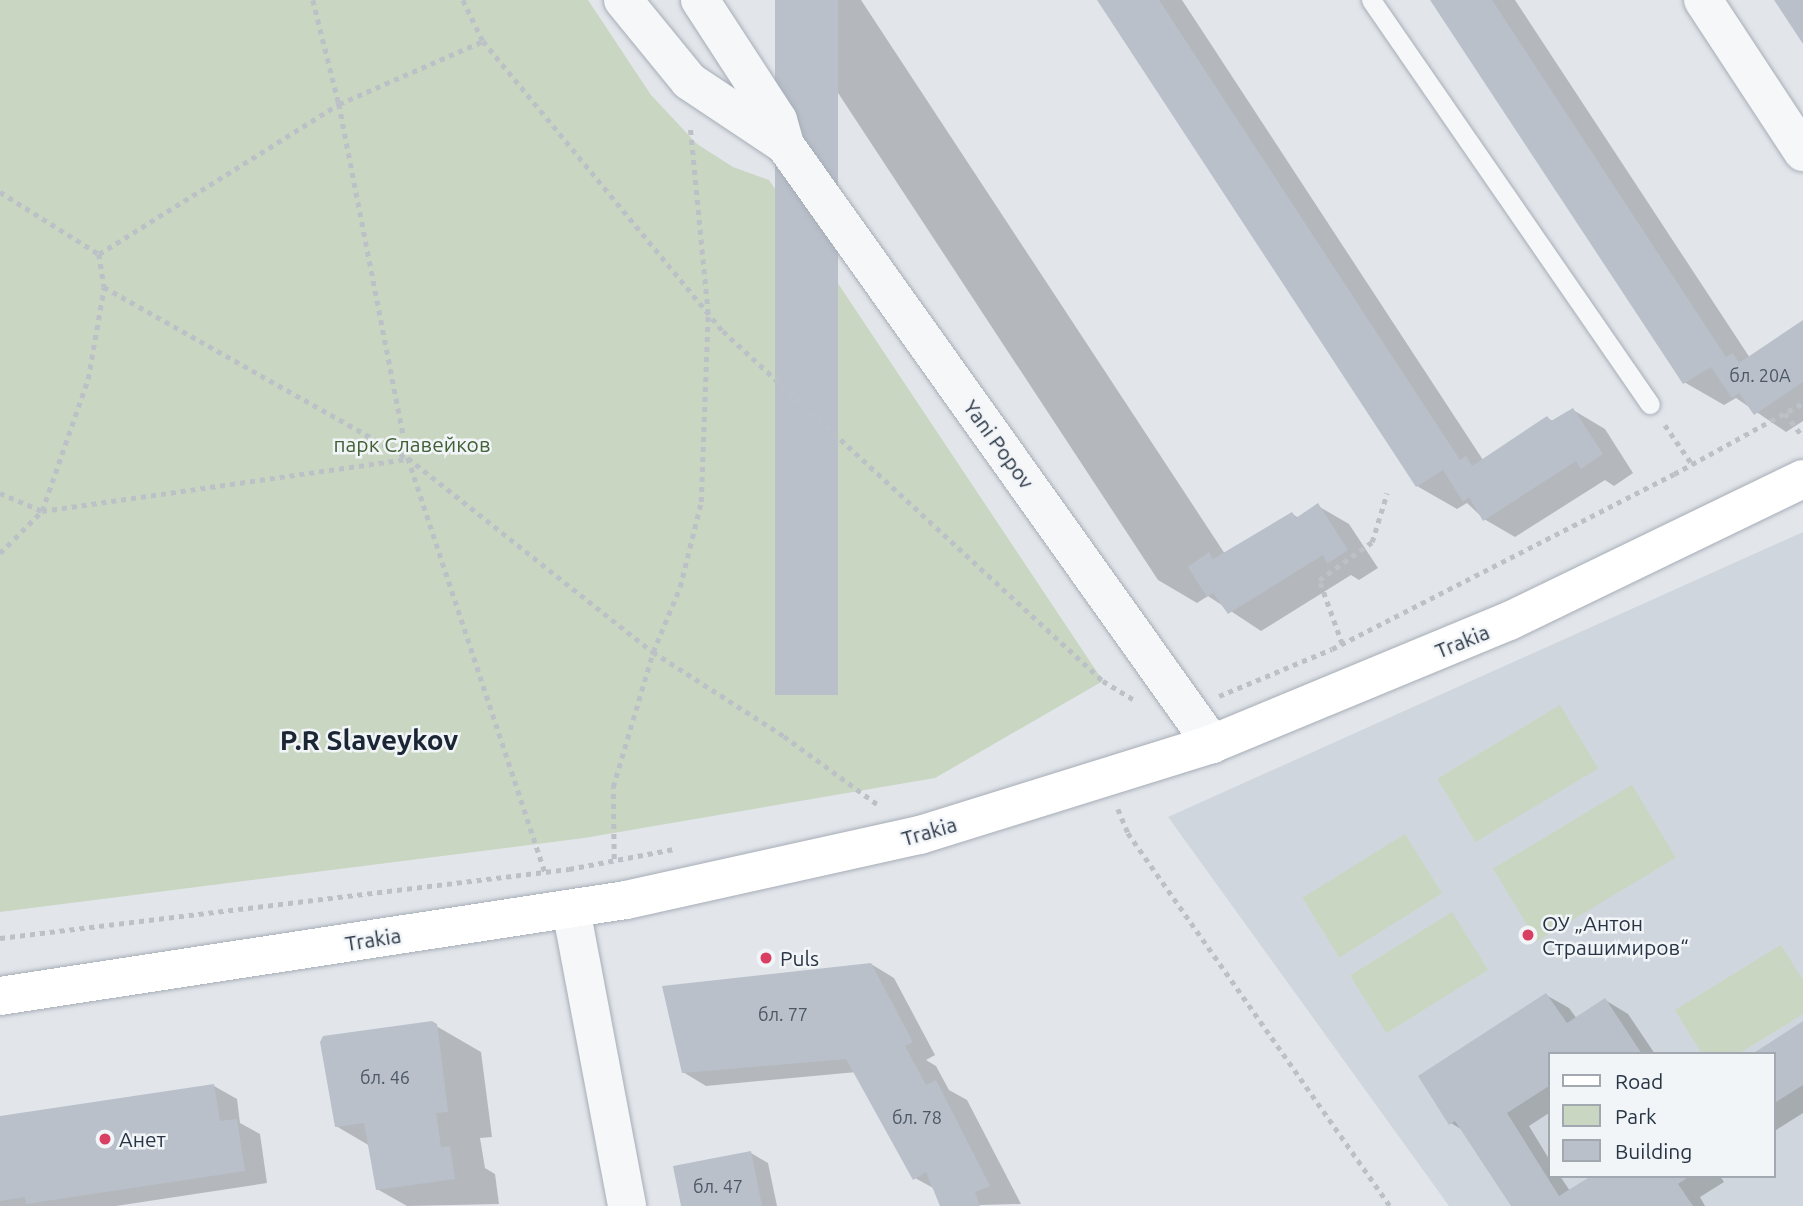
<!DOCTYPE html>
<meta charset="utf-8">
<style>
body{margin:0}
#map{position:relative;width:1803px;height:1206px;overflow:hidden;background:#e2e6eb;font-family:Ubuntu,sans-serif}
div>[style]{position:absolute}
.built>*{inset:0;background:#d0d6dd}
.green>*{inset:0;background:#c9d6c2;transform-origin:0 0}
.shadow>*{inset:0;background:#0003}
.building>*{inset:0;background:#b9c0ca;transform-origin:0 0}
.path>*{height:4.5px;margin-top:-2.25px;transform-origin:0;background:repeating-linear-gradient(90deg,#bcc1c7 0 5px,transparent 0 10px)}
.roads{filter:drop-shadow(0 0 2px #a7adb6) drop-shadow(0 0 2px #a7adb6)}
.service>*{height:19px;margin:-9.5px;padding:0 9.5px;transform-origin:9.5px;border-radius:9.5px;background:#f5f7f9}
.minor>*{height:38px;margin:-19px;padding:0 19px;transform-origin:19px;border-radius:19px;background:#f5f7f9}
.tertiary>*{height:38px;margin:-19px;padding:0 19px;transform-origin:19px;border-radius:19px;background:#f5f7f9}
.secondary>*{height:38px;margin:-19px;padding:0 19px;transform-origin:19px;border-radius:19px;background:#fff}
.dots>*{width:19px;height:19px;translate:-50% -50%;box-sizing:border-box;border:4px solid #f2f5f8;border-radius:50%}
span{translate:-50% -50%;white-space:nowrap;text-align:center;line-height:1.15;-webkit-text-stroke:5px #f2f5f8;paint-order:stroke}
.number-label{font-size:18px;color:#4d5866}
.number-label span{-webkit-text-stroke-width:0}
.park-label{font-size:21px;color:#416135}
.street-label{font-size:21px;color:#293545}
.poi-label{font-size:21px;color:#293545}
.left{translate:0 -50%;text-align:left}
.district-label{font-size:28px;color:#1b2635;font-weight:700}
.legend{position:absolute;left:1548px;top:1052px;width:228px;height:126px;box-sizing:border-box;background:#f2f5f8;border:2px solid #a2a8b0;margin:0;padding:9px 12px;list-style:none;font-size:21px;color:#293545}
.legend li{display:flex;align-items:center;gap:14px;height:35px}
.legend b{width:35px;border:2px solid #a2a8b0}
</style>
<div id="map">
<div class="built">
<i style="clip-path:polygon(evenodd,1803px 532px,1803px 1206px,1449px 1206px,1168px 817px,1803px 532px,1549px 1054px,1773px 1054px,1773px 1176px,1549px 1176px,1549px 1054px)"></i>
</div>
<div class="green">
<i style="clip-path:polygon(0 0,588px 0,651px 95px,697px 144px,733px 167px,769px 180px,1103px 681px,935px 778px,584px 838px,0 912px)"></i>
<i style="left:1560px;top:705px;width:74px;height:143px;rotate:59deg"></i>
<i style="left:1632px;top:785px;width:85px;height:162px;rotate:59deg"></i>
<i style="left:1405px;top:834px;width:70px;height:121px;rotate:58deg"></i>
<i style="left:1452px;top:912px;width:68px;height:120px;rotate:58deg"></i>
<i style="clip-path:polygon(1781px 945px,1803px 980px,1803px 1014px,1738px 1054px,1702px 1054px,1675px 1010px)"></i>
</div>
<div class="shadow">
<i style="clip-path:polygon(777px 0,861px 0,1225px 554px,1292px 514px,1299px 518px,1318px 506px,1349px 524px,1378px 568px,1359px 580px,1351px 575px,1261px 631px,1208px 596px,1197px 603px,1158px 580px)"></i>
<i style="clip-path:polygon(1099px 0,1182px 0,1483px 460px,1548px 418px,1554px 422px,1573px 410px,1605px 429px,1633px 473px,1614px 486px,1605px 480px,1515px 537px,1484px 519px,1467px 503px,1457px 509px,1417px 486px)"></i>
<i style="clip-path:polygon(1432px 0,1515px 0,1750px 358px,1803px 322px,1803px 421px,1786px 432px,1736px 398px,1724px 405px,1684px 382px)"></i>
<i style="clip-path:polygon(871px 964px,894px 978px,935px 1055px,926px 1060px,936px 1066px,949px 1090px,967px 1100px,1021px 1204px,942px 1206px,935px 1189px,915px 1178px,857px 1072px,706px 1086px,683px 1072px)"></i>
<i style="clip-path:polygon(1546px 995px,1569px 1008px,1577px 1019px,1605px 1000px,1628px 1014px,1655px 1054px,1549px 1054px,1549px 1113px,1529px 1126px,1549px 1159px,1549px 1176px,1560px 1176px,1570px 1191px,1594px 1176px,1720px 1176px,1724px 1182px,1700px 1197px,1705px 1206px,1513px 1206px,1464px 1131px,1451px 1123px)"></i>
<i style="clip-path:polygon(431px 1023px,481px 1052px,492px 1137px,480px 1138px,485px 1168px,495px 1174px,499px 1204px,407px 1206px,377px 1189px,370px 1146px,336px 1126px)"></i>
<i style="clip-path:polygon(1803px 1023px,1803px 1113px,1773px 1132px,1773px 1054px)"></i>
<i style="clip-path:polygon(214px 1086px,237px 1099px,240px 1123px,260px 1134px,267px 1183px,116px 1206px,0 1206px,0 1117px)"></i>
<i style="clip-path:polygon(751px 1153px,768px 1163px,777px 1206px,683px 1206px)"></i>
</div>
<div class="building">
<i style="left:775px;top:0;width:63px;height:695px"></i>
<i style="clip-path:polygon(1097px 0,1159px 0,1460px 460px,1466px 456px,1472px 466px,1547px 416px,1551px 421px,1573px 408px,1603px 454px,1581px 469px,1576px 461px,1483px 521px,1469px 497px,1463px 502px,1443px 470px,1416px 487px)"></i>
<i style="clip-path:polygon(1430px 0,1492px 0,1726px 357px,1733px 353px,1739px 363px,1803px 320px,1803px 382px,1754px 415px,1739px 393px,1732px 398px,1711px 367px,1683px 384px)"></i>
<i style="clip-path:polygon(1774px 0,1803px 0,1803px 44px)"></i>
<i style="clip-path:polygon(1318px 503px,1348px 550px,1327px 564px,1323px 555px,1228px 614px,1213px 593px,1207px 597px,1188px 567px,1209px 552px,1213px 559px,1292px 512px,1296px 518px)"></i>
<i style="clip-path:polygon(871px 963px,913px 1042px,905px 1046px,926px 1085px,936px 1080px,990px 1186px,975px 1192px,980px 1206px,940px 1206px,926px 1172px,913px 1180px,846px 1059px,682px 1073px,662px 986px)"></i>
<i style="clip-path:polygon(1546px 993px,1567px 1023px,1605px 998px,1642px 1054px,1549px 1054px,1549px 1086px,1507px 1113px,1559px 1196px,1591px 1176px,1690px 1176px,1678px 1184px,1693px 1206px,1511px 1206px,1455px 1121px,1449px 1125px,1418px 1076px)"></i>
<i style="clip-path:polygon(432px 1021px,437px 1024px,448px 1112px,436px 1113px,441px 1147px,450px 1146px,455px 1179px,376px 1190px,364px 1123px,335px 1127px,320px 1042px,323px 1036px)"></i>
<i style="clip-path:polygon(1803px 1021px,1803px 1085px,1773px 1104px,1773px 1054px,1752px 1054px)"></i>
<i style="clip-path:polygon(214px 1084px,220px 1121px,237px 1119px,245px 1171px,26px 1204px,25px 1197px,0 1201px,0 1116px)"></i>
<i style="clip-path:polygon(751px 1151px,762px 1206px,681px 1206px,673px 1166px)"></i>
</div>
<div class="path">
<i style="left:313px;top:0;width:107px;rotate:76deg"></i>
<i style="left:339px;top:104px;width:361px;rotate:79deg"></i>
<i style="left:408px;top:458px;width:436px;rotate:71.7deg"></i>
<i style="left:463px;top:0;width:46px;rotate:64deg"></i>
<i style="left:483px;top:41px;width:376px;rotate:50.4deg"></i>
<i style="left:723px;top:331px;width:517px;rotate:42.65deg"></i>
<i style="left:1103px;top:681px;width:37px;rotate:31deg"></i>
<i style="left:0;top:192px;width:117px;rotate:32.1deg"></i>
<i style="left:99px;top:254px;width:33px;rotate:81deg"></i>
<i style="left:104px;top:287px;width:349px;rotate:29.4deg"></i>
<i style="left:408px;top:458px;width:313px;rotate:38.4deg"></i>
<i style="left:653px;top:652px;width:156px;rotate:32.7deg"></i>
<i style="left:784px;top:736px;width:120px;rotate:36.2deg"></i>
<i style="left:99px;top:254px;width:283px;rotate:-32deg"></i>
<i style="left:339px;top:104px;width:157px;rotate:-23.6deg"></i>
<i style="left:1785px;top:413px;width:30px;rotate:53deg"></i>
<i style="left:1665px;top:425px;width:47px;rotate:55.3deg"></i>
<i style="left:0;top:493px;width:46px;rotate:23.2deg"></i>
<i style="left:42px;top:511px;width:369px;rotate:-8.1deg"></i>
<i style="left:0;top:553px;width:59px;rotate:-45deg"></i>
<i style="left:42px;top:511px;width:140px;rotate:-70.8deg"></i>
<i style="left:88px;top:379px;width:93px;rotate:-80.1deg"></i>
<i style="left:1342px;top:644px;width:68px;rotate:-109.8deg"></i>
<i style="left:1319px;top:580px;width:65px;rotate:-35.6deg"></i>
<i style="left:1372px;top:542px;width:51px;rotate:-73deg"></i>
<i style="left:1219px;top:696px;width:122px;rotate:-22.6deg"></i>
<i style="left:1332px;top:649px;width:384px;rotate:-27.1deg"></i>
<i style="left:1674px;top:474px;width:147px;rotate:-28.8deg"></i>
<i style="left:1118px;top:809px;width:26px;rotate:67deg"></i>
<i style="left:1128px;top:833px;width:456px;rotate:54.9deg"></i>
<i style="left:614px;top:859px;width:72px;rotate:-90.8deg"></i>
<i style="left:613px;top:787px;width:141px;rotate:-73.5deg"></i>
<i style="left:653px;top:652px;width:70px;rotate:-67.4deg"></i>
<i style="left:680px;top:587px;width:88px;rotate:-76.1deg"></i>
<i style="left:701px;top:502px;width:188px;rotate:-87.9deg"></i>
<i style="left:708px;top:314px;width:188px;rotate:-95.5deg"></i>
<i style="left:0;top:938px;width:573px;rotate:-6.91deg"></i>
<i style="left:569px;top:869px;width:107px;rotate:-10.8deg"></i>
</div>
<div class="roads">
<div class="service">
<i style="left:1371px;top:0;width:491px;rotate:55.4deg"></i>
</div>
<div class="minor">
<i style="left:700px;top:0;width:143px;rotate:57deg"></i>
<i style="left:778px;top:120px;width:26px;rotate:74deg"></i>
<i style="left:1703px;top:0;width:182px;rotate:56.7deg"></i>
</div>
<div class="tertiary">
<i style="left:623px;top:0;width:104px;rotate:50.8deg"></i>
<i style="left:689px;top:81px;width:115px;rotate:33.7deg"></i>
<i style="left:785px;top:145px;width:736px;rotate:54.52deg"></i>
<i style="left:571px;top:909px;width:302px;rotate:79.3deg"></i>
</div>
<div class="secondary">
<i style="left:0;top:996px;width:633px;rotate:-8.72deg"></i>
<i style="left:626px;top:900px;width:301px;rotate:-12.5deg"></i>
<i style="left:920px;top:835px;width:306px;rotate:-17.3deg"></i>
<i style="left:1212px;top:744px;width:321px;rotate:-22.5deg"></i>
<i style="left:1509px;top:621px;width:326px;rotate:-25.8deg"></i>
</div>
</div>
<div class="dots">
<i style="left:1528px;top:935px;background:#d83f63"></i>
<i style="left:766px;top:958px;background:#d83f63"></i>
<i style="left:105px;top:1139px;background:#d83f63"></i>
</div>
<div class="number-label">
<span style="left:1760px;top:375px">бл. 20A</span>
<span style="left:783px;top:1014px">бл. 77</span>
<span style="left:385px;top:1077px">бл. 46</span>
<span style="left:917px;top:1117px">бл. 78</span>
<span style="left:718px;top:1186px">бл. 47</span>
</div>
<div class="park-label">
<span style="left:412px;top:444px">парк Славейков</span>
</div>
<div class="street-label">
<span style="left:999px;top:444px;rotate:54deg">Yani Popov</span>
<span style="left:1462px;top:641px;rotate:-22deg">Trakia</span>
<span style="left:929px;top:831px;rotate:-16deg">Trakia</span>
<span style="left:373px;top:939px;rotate:-9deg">Trakia</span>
</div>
<div class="poi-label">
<span class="left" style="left:1542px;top:935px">ОУ „Антон<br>Страшимиров“</span>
<span class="left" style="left:780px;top:958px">Puls</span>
<span class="left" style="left:119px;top:1139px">Анет</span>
</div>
<div class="district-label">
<span style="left:369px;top:740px">P.R Slaveykov</span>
</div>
<ul class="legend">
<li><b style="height:9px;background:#fff"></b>Road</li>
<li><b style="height:19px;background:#c9d6c2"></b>Park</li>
<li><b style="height:19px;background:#b9c0ca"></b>Building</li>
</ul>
</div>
